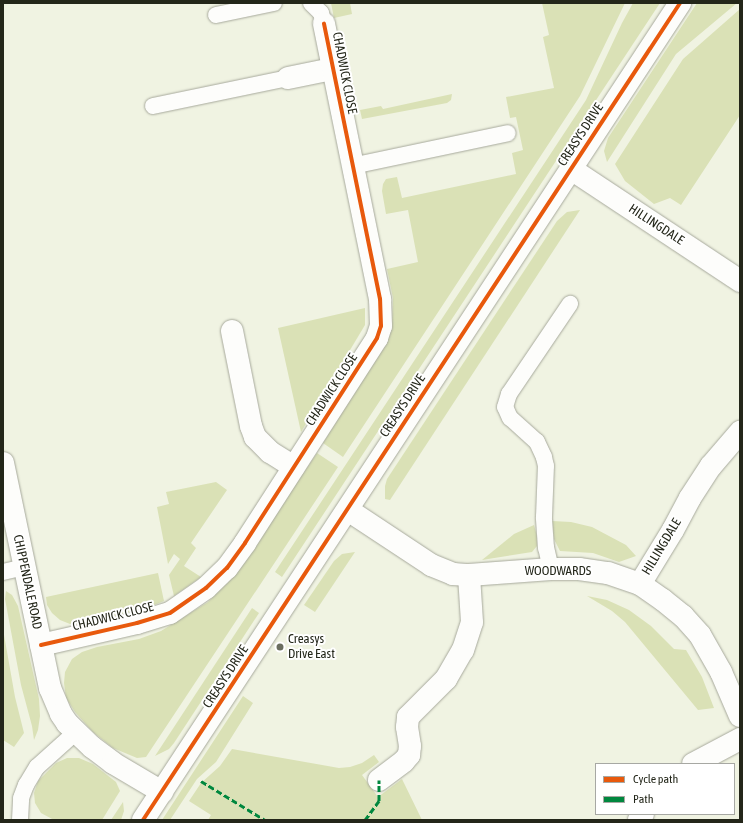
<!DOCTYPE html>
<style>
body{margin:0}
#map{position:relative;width:743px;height:823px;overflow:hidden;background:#f0f3e2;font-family:"Asap Condensed",sans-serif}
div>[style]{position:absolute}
.green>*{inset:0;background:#dae1b6}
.roads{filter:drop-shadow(0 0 1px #a7a99c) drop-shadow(0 0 1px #a7a99c)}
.lane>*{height:16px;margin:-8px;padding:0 8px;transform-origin:8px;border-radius:8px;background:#fdfdfb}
.street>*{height:22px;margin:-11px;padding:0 11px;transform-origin:11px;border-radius:11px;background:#fdfdfb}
.secondary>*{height:22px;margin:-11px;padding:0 11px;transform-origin:11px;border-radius:11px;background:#fdfdfb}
.quiet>*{height:3px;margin-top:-1.5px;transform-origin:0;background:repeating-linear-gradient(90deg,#00873e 0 6px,transparent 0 9px)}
.cycleway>*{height:4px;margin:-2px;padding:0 2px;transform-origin:2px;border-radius:2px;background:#e8590c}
.dots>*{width:11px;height:11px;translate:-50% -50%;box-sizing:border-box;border:2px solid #fff;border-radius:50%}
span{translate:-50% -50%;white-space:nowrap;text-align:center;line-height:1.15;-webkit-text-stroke:4px #fff;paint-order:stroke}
.street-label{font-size:13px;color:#232619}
.poi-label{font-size:13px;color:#232619}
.left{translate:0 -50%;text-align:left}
.frame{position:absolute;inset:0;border:4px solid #232619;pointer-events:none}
.legend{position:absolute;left:595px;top:763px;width:140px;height:52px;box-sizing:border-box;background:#fff;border:1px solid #a7a8a3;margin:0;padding:5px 7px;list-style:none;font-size:12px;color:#232619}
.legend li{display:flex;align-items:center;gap:8px;height:20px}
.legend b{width:20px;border:1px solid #a7a8a3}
</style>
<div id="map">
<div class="green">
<i style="clip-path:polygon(331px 3px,350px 3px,352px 14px,334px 18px)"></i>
<i style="clip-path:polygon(542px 3px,625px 3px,580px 96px,343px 457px,323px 443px,388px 338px,392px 327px,393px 298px,387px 269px,418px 262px,408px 210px,386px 214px,382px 191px,383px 184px,386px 179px,397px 177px,402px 198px,516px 174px,512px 153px,523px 150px,516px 117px,510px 118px,506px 97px,554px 88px,543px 37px,549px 35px)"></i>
<i style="clip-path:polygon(633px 3px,660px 3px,282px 577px,275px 572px,586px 100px,622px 23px)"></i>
<i style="clip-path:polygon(697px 3px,737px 3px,676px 54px,607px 162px,604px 151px,608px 138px)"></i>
<i style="clip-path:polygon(740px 9px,740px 115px,681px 205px,670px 198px,654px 204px,625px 181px,615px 164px,683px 59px)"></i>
<i style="clip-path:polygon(452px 94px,451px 100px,447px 103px,362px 119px,360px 110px,381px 106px,383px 109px)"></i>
<i style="clip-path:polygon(580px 210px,390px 500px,385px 499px,385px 486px,387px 479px,557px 221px,567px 212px)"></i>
<i style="clip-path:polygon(365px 308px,365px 325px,301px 432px,278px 328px)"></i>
<i style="clip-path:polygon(317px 453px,338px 467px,146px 757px,137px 758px,113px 748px,93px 732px,75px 712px,66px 698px,64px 683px,65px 672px,72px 659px,82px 652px,97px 647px,139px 639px,161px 631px,208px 602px,234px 575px)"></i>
<i style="clip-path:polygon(216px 482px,227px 490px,191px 543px,196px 548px,184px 566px,201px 577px,174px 596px,169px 575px,180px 559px,174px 554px,168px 564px,157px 507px,169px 504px,166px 492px)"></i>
<i style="clip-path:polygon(552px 521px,571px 522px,592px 527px,626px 545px,636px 556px,619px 562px,593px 553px,560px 551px,554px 539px)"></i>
<i style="clip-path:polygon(534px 525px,537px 536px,537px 546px,532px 552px,482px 560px,514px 534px)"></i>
<i style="clip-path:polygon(355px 552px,315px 612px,304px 605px,334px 561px,342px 554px)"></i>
<i style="clip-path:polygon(158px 573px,164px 601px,144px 609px,82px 624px,70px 624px,60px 620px,52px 613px,47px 605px,46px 597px)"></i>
<i style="clip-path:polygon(6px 591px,12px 595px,18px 606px,39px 699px,40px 716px,38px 730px,34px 740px,32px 726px,21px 685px,5px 599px)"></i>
<i style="clip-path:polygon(587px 596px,607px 600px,629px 610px,651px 626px,674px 649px,686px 650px,702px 677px,714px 708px,698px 710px,625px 622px,612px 611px)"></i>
<i style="clip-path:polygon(252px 608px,259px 613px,174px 743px,169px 749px,155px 756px)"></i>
<i style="clip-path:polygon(3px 629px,15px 697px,24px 733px,14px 747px,3px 740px)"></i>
<i style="clip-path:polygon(243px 696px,253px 703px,216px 762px,197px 779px,170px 820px,162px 820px)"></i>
<i style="clip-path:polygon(232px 749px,339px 768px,350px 767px,362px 763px,374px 755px,379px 762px,362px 775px,378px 797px,402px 779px,422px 820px,208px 820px,211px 815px,189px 801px,201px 783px,220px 766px)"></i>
<i style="clip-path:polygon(67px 758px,79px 758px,93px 764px,116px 782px,120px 791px,102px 820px,54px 820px,41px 813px,35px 803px,34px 793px,38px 781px,56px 763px)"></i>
<i style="clip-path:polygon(123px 802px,124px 811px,121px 820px,111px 820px)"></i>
</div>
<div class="roads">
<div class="lane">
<i style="left:311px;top:3px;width:14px;rotate:45deg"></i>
<i style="left:321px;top:13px;width:11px;rotate:75deg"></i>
<i style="left:216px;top:15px;width:59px;rotate:-11.7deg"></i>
<i style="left:153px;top:106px;width:138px;rotate:-11.7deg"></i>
<i style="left:352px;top:166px;width:159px;rotate:-11.9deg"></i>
<i style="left:551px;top:569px;width:22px;rotate:-103deg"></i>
<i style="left:546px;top:548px;width:31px;rotate:-94deg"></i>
<i style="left:544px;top:517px;width:51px;rotate:-87.8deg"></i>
<i style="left:546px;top:466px;width:9px;rotate:-103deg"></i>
<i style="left:544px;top:457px;width:17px;rotate:-115deg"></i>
<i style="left:537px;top:442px;width:36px;rotate:-138deg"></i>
<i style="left:510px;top:418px;width:12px;rotate:-114deg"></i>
<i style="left:505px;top:407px;width:14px;rotate:-73deg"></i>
<i style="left:509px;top:394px;width:109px;rotate:-55.9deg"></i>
<i style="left:3px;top:572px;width:22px;rotate:-13deg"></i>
<i style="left:20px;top:820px;width:22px;rotate:-87deg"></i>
<i style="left:21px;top:798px;width:14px;rotate:-69deg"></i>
<i style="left:26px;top:785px;width:21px;rotate:-59deg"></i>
<i style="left:37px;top:767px;width:52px;rotate:-41.9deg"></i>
</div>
<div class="street">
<i style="left:288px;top:78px;width:45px;rotate:-11.6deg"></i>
<i style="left:571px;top:169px;width:203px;rotate:33.5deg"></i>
<i style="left:232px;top:331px;width:97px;rotate:78.7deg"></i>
<i style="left:251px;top:426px;width:12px;rotate:70deg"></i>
<i style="left:255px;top:437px;width:21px;rotate:45deg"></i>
<i style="left:270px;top:452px;width:28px;rotate:32deg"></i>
<i style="left:3px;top:463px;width:230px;rotate:78.2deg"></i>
<i style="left:50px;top:688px;width:28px;rotate:67deg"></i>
<i style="left:61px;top:714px;width:11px;rotate:56deg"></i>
<i style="left:67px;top:723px;width:35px;rotate:44deg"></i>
<i style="left:92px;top:747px;width:26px;rotate:37deg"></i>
<i style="left:113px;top:763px;width:57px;rotate:30.6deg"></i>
<i style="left:348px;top:510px;width:100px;rotate:33.5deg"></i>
<i style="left:431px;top:565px;width:24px;rotate:22deg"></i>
<i style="left:453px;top:574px;width:16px;rotate:4deg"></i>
<i style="left:469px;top:575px;width:82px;rotate:-4.2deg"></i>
<i style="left:551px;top:569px;width:28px"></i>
<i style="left:579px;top:569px;width:29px;rotate:8deg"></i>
<i style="left:608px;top:573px;width:34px;rotate:19deg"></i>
<i style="left:640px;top:584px;width:28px;rotate:35deg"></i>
<i style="left:663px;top:600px;width:26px;rotate:39deg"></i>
<i style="left:683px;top:616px;width:25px;rotate:48deg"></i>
<i style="left:700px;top:635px;width:43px;rotate:60.4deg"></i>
<i style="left:721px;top:672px;width:48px;rotate:66.6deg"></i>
<i style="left:640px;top:584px;width:63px;rotate:-58.6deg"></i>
<i style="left:673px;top:530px;width:36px;rotate:-62deg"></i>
<i style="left:690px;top:498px;width:38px;rotate:-57deg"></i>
<i style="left:711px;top:466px;width:45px;rotate:-49.5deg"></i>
<i style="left:41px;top:645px;width:98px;rotate:-12.9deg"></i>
<i style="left:137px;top:623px;width:34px;rotate:-17deg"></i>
<i style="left:170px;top:613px;width:44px;rotate:-34.8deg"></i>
<i style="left:206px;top:588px;width:29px;rotate:-44deg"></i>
<i style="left:227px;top:568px;width:31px;rotate:-54deg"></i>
<i style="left:245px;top:543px;width:244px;rotate:-57.2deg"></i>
<i style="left:377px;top:338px;width:13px;rotate:-72deg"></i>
<i style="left:381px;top:326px;width:27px;rotate:-92deg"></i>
<i style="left:380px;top:299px;width:281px;rotate:-101.5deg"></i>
<i style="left:693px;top:764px;width:53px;rotate:-28deg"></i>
<i style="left:379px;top:780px;width:31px;rotate:-37deg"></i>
<i style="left:404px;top:761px;width:8px;rotate:-50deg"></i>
<i style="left:409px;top:755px;width:9px;rotate:-84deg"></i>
<i style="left:410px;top:746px;width:19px;rotate:-99deg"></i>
<i style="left:407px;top:727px;width:10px;rotate:-84deg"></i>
<i style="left:408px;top:717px;width:54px;rotate:-45deg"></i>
<i style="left:446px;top:679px;width:34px;rotate:-60deg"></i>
<i style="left:463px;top:650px;width:29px;rotate:-72deg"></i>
<i style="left:472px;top:622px;width:47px;rotate:-93.7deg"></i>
<i style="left:639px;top:820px;width:7px;rotate:-56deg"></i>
</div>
<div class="secondary">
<i style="left:143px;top:820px;width:978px;rotate:-56.68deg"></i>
</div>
</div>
<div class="quiet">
<i style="left:201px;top:781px;width:75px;rotate:31.4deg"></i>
<i style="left:365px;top:820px;width:24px;rotate:-54deg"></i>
<i style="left:379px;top:801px;width:21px;rotate:-90deg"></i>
</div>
<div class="cycleway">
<i style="left:41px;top:645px;width:98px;rotate:-12.9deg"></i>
<i style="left:137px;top:623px;width:34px;rotate:-17deg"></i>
<i style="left:170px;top:613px;width:44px;rotate:-34.8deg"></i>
<i style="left:206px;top:588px;width:29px;rotate:-44deg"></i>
<i style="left:227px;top:568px;width:31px;rotate:-54deg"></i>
<i style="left:245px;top:543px;width:244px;rotate:-57.2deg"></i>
<i style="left:377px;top:338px;width:13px;rotate:-72deg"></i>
<i style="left:381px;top:326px;width:27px;rotate:-92deg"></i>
<i style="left:380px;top:299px;width:281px;rotate:-101.5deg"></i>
<i style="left:143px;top:820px;width:978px;rotate:-56.68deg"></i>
</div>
<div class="dots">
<i style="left:280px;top:647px;background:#6b6e5f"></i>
</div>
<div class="street-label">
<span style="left:344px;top:73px;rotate:79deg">CHADWICK CLOSE</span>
<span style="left:581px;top:135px;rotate:-57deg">CREASYS DRIVE</span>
<span style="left:656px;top:225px;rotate:33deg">HILLINGDALE</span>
<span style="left:332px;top:390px;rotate:-57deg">CHADWICK CLOSE</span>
<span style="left:403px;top:406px;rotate:-57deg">CREASYS DRIVE</span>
<span style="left:662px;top:547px;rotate:-59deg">HILLINGDALE</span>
<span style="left:558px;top:571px">WOODWARDS</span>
<span style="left:27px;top:582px;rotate:78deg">CHIPPENDALE ROAD</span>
<span style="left:113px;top:617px;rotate:-14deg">CHADWICK CLOSE</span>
<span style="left:226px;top:677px;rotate:-57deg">CREASYS DRIVE</span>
</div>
<div class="poi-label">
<span class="left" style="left:288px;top:647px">Creasys<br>Drive East</span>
</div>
<div class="frame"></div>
<ul class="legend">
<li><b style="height:5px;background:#e8590c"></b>Cycle path</li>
<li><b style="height:5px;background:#00873e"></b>Path</li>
</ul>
</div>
